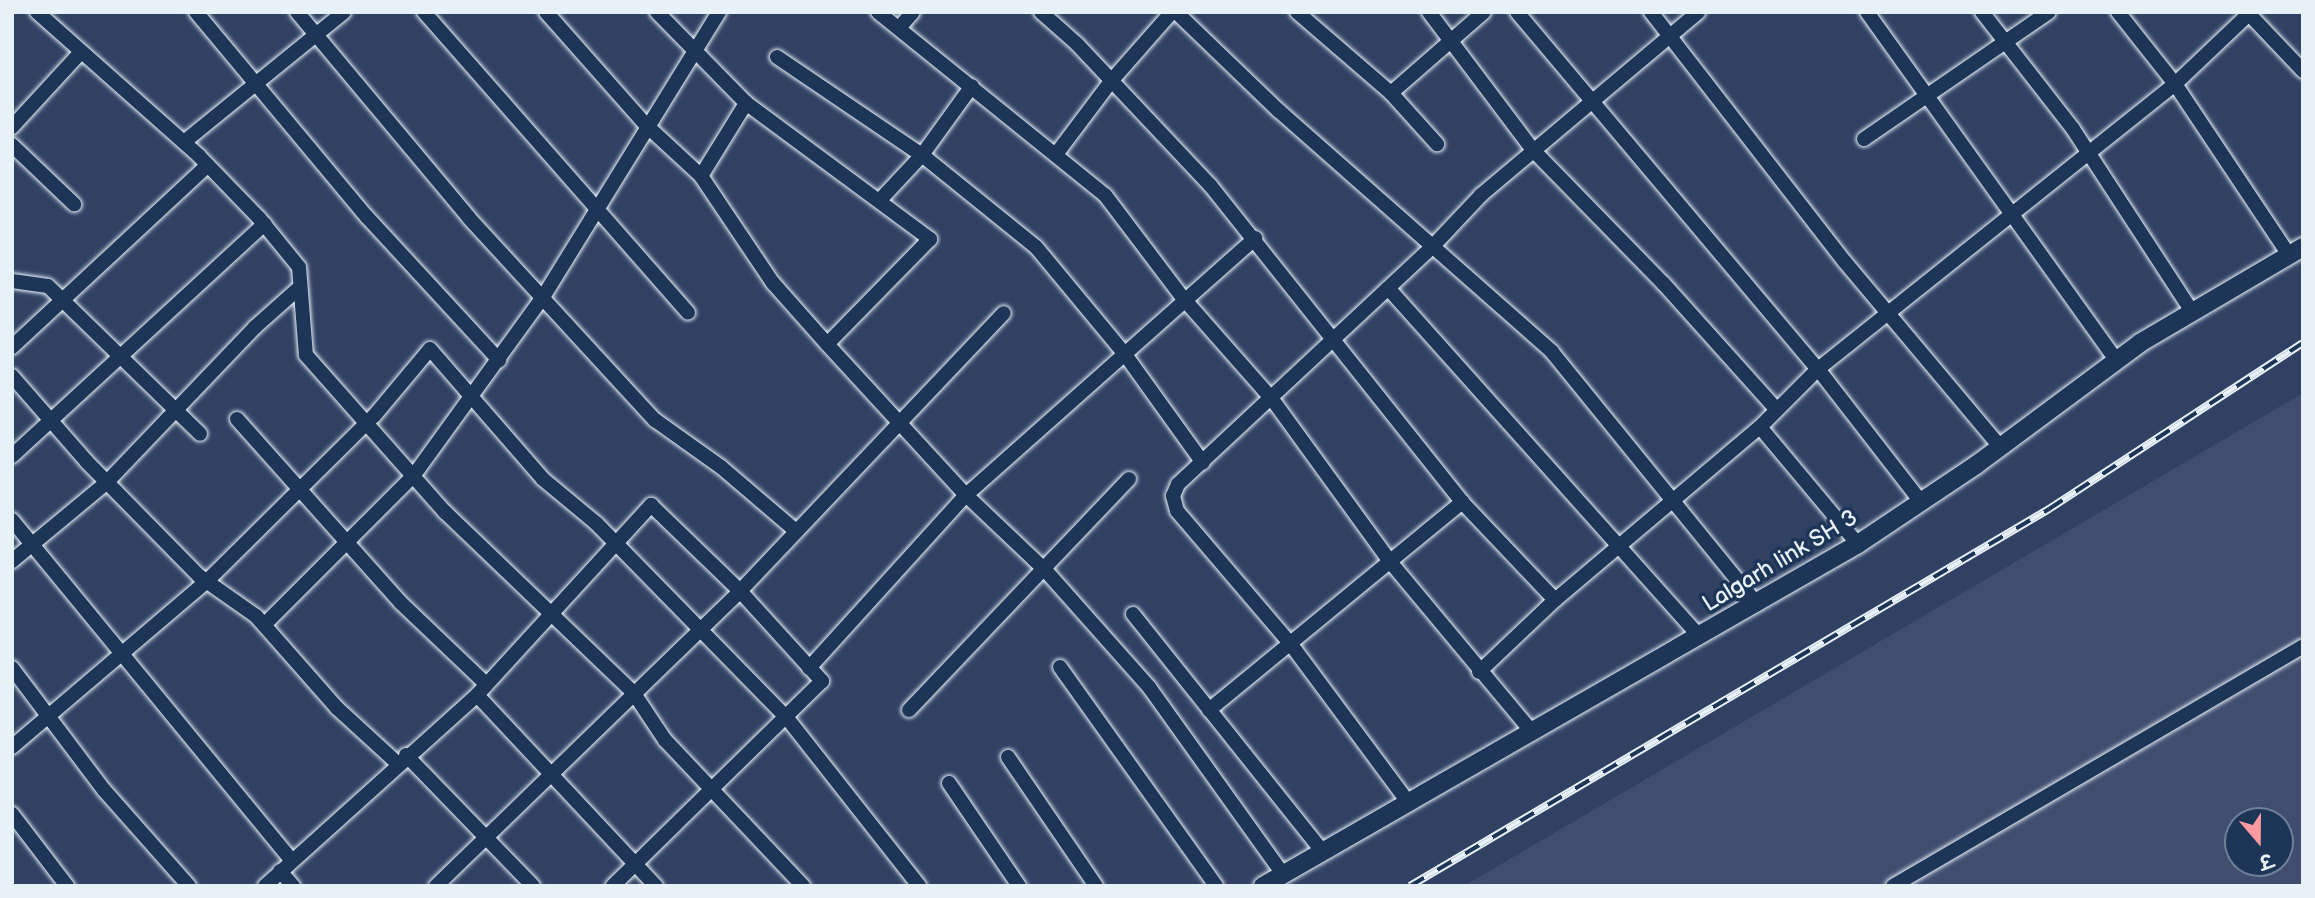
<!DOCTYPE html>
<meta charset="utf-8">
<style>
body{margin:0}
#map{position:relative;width:2315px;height:898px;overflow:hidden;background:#304163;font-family:"Balsamiq Sans","Playpen Sans Deva",sans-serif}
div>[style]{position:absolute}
.built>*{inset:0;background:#414d6f}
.roads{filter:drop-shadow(0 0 2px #e8f1f8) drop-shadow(0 0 2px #e8f1f8)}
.minor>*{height:14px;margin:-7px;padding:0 7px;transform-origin:7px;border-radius:7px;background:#1d3557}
.tertiary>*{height:18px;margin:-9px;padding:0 9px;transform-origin:9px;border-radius:9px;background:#1d3557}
.rail>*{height:8px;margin-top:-4px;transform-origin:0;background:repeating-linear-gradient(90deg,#1d3557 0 16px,#e8f1f8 0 32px);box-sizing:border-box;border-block:2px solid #e8f1f8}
span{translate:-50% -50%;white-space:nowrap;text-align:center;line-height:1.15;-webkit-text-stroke:7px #1d3557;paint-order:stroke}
.street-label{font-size:23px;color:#e8f1f8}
.frame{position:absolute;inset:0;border:14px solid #e8f1f8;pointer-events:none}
.north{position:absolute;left:2224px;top:807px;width:70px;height:70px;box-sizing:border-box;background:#1d3557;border:2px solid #6e8097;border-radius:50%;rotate:160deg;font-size:19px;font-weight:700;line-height:28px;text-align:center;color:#e8f1f8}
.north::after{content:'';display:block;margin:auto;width:24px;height:32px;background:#ff9aa2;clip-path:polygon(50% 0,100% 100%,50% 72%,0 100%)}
</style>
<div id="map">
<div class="built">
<i style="clip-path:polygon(evenodd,2303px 393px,2303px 886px,1464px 886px,2303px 393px,2238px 821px,2280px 821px,2280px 863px,2238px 863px,2238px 821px)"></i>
</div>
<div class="roads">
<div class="minor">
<i style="left:37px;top:12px;width:217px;rotate:41.6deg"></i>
<i style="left:199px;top:156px;width:86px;rotate:45.9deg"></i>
<i style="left:259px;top:218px;width:63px;rotate:50.8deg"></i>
<i style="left:299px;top:267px;width:88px;rotate:85.5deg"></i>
<i style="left:306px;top:355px;width:210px;rotate:48.5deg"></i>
<i style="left:445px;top:512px;width:260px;rotate:43.8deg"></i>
<i style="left:633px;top:692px;width:58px;rotate:56.3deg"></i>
<i style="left:665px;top:740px;width:201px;rotate:46.6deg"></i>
<i style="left:196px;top:12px;width:267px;rotate:50.2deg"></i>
<i style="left:367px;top:217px;width:195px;rotate:47.3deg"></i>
<i style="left:297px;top:12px;width:268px;rotate:50.1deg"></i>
<i style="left:469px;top:218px;width:275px;rotate:47.4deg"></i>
<i style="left:655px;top:420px;width:81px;rotate:35.5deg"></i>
<i style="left:721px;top:467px;width:99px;rotate:40.5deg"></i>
<i style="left:424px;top:12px;width:400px;rotate:48.7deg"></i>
<i style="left:546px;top:12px;width:151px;rotate:48.5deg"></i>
<i style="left:646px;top:125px;width:75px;rotate:42.8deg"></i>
<i style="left:701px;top:176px;width:129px;rotate:56.1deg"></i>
<i style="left:773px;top:283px;width:81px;rotate:48.5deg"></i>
<i style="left:827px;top:344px;width:205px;rotate:47.4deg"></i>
<i style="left:966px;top:495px;width:110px;rotate:43.5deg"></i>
<i style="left:1046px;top:571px;width:155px;rotate:48.4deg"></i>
<i style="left:1149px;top:687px;width:230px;rotate:54.4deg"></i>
<i style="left:657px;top:12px;width:127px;rotate:45.6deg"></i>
<i style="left:746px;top:103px;width:229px;rotate:36.5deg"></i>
<i style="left:930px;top:239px;width:147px;rotate:134.4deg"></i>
<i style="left:878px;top:12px;width:292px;rotate:38.9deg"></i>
<i style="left:1105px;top:195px;width:129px;rotate:52.9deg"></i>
<i style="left:1183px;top:298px;width:135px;rotate:48.6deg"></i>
<i style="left:1272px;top:399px;width:204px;rotate:54deg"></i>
<i style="left:1392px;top:564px;width:217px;rotate:50.2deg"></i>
<i style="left:1041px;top:12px;width:48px;rotate:41.6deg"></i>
<i style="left:1077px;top:44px;width:194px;rotate:46.7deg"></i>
<i style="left:1210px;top:185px;width:405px;rotate:51.5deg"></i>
<i style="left:1176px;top:12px;width:143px;rotate:43.9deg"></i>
<i style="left:1279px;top:111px;width:364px;rotate:41.4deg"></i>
<i style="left:1552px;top:352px;width:325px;rotate:50.9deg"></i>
<i style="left:1297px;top:12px;width:124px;rotate:40.8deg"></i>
<i style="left:1391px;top:93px;width:69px;rotate:48deg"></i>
<i style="left:1429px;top:12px;width:173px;rotate:53deg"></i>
<i style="left:1533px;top:150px;width:186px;rotate:45.7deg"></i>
<i style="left:1663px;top:283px;width:169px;rotate:48.1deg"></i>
<i style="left:1517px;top:12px;width:467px;rotate:49.9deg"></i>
<i style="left:1818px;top:369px;width:168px;rotate:52.2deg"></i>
<i style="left:1651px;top:12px;width:316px;rotate:52.2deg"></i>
<i style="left:1845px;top:262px;width:241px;rotate:50deg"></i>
<i style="left:1867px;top:12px;width:429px;rotate:54.4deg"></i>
<i style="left:1982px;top:12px;width:148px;rotate:52.1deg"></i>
<i style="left:2073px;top:129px;width:220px;rotate:56.9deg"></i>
<i style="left:2118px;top:12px;width:92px;rotate:51.6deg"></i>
<i style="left:2175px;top:84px;width:206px;rotate:56.3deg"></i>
<i style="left:2249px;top:14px;width:79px;rotate:46.5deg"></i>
<i style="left:899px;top:28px;width:21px;rotate:-49deg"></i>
<i style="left:777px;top:57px;width:175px;rotate:34.1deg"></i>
<i style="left:922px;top:155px;width:146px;rotate:38.9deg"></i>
<i style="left:1036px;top:247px;width:138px;rotate:50.3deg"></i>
<i style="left:1124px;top:353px;width:135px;rotate:54.3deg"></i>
<i style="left:1391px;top:93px;width:123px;rotate:-41.1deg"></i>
<i style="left:12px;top:127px;width:102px;rotate:-47.4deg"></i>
<i style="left:1864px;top:139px;width:224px;rotate:-34.5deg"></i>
<i style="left:184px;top:142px;width:206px;rotate:-39.1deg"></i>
<i style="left:12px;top:145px;width:86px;rotate:43.6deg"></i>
<i style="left:1057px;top:153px;width:91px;rotate:-53deg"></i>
<i style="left:1112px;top:80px;width:91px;rotate:-48.6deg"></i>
<i style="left:701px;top:176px;width:86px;rotate:-58.3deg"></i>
<i style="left:880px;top:200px;width:62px;rotate:-47deg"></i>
<i style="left:922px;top:155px;width:85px;rotate:-54.1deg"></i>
<i style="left:12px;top:281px;width:36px;rotate:8deg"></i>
<i style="left:48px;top:286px;width:212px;rotate:44.2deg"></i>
<i style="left:1388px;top:288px;width:468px;rotate:48.2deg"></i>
<i style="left:12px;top:347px;width:267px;rotate:-42.9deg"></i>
<i style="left:12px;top:376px;width:114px;rotate:48.9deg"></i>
<i style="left:87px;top:462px;width:160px;rotate:45.5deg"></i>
<i style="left:199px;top:576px;width:70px;rotate:35.1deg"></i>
<i style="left:256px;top:616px;width:123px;rotate:48.6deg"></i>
<i style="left:337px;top:708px;width:81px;rotate:42.5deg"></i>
<i style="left:237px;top:419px;width:246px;rotate:48.3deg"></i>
<i style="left:401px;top:603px;width:117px;rotate:43.6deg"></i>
<i style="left:1760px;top:427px;width:153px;rotate:50.1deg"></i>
<i style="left:12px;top:456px;width:343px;rotate:-42.6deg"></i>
<i style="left:12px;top:520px;width:441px;rotate:50.6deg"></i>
<i style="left:12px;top:561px;width:124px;rotate:-39.7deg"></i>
<i style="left:107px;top:482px;width:214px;rotate:-46.3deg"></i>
<i style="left:255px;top:327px;width:60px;rotate:-41.6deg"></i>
<i style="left:1133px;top:614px;width:303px;rotate:51.4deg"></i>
<i style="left:264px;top:625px;width:212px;rotate:-45deg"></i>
<i style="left:414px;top:475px;width:220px;rotate:-54.1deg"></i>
<i style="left:543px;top:297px;width:335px;rotate:-58.3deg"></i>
<i style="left:1060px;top:667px;width:269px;rotate:54.5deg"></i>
<i style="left:12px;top:668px;width:153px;rotate:53deg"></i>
<i style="left:104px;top:790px;width:128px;rotate:48.5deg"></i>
<i style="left:809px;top:668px;width:234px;rotate:-47.8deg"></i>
<i style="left:966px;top:495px;width:387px;rotate:-41.6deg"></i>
<i style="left:1479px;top:672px;width:105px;rotate:-43.5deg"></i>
<i style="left:1555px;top:600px;width:268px;rotate:-40.2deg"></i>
<i style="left:1760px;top:427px;width:82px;rotate:-45deg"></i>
<i style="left:1818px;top:369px;width:457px;rotate:-38.6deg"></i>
<i style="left:2175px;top:84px;width:105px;rotate:-43.5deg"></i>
<i style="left:477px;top:695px;width:262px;rotate:46.9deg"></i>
<i style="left:909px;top:710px;width:319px;rotate:-46.4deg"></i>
<i style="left:1209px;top:710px;width:328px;rotate:-39.4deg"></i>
<i style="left:1462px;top:502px;width:135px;rotate:46.5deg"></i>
<i style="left:12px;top:747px;width:257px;rotate:-40.4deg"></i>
<i style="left:208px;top:580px;width:233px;rotate:-44.7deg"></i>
<i style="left:374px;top:416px;width:87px;rotate:-50.1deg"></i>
<i style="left:430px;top:349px;width:172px;rotate:49deg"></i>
<i style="left:543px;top:479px;width:69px;rotate:39.7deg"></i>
<i style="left:596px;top:523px;width:273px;rotate:45.6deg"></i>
<i style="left:787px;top:718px;width:214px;rotate:51.8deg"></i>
<i style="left:406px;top:755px;width:182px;rotate:45.9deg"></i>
<i style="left:1008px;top:757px;width:156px;rotate:55.7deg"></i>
<i style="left:949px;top:783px;width:125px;rotate:55.8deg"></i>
<i style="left:1408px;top:802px;width:199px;rotate:-126.6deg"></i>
<i style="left:1289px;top:642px;width:172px;rotate:-130.5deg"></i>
<i style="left:1177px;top:511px;width:16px;rotate:-105deg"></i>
<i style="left:1173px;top:496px;width:13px;rotate:-67deg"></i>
<i style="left:1178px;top:484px;width:349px;rotate:-43deg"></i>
<i style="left:1433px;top:246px;width:70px;rotate:-46.7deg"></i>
<i style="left:1481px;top:195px;width:284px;rotate:-40.1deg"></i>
<i style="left:12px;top:814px;width:91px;rotate:52.6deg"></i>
<i style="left:280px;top:871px;width:20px;rotate:49deg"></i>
<i style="left:265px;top:886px;width:285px;rotate:-42deg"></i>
<i style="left:477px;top:695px;width:258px;rotate:-47.5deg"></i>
<i style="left:651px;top:505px;width:124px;rotate:44deg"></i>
<i style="left:740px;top:591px;width:122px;rotate:47.7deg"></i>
<i style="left:822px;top:681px;width:293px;rotate:135.6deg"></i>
<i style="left:436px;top:886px;width:424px;rotate:-44.1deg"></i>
<i style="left:740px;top:591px;width:383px;rotate:-46.5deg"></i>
<i style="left:1893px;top:886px;width:475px;rotate:-30.3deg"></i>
</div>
<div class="tertiary">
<i style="left:1263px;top:886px;width:686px;rotate:-29.89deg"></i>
<i style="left:1858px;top:544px;width:142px;rotate:-33.8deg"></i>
<i style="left:1976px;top:465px;width:204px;rotate:-36.6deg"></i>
<i style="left:2140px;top:343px;width:189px;rotate:-30.5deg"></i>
</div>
</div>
<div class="rail">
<i style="left:1410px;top:886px;width:742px;rotate:-30.54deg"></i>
<i style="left:2049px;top:509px;width:303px;rotate:-33.2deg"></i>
</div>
<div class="street-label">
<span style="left:1780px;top:561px;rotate:-31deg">Lalgarh link SH 3</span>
</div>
<div class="frame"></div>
<div class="north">उ</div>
</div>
